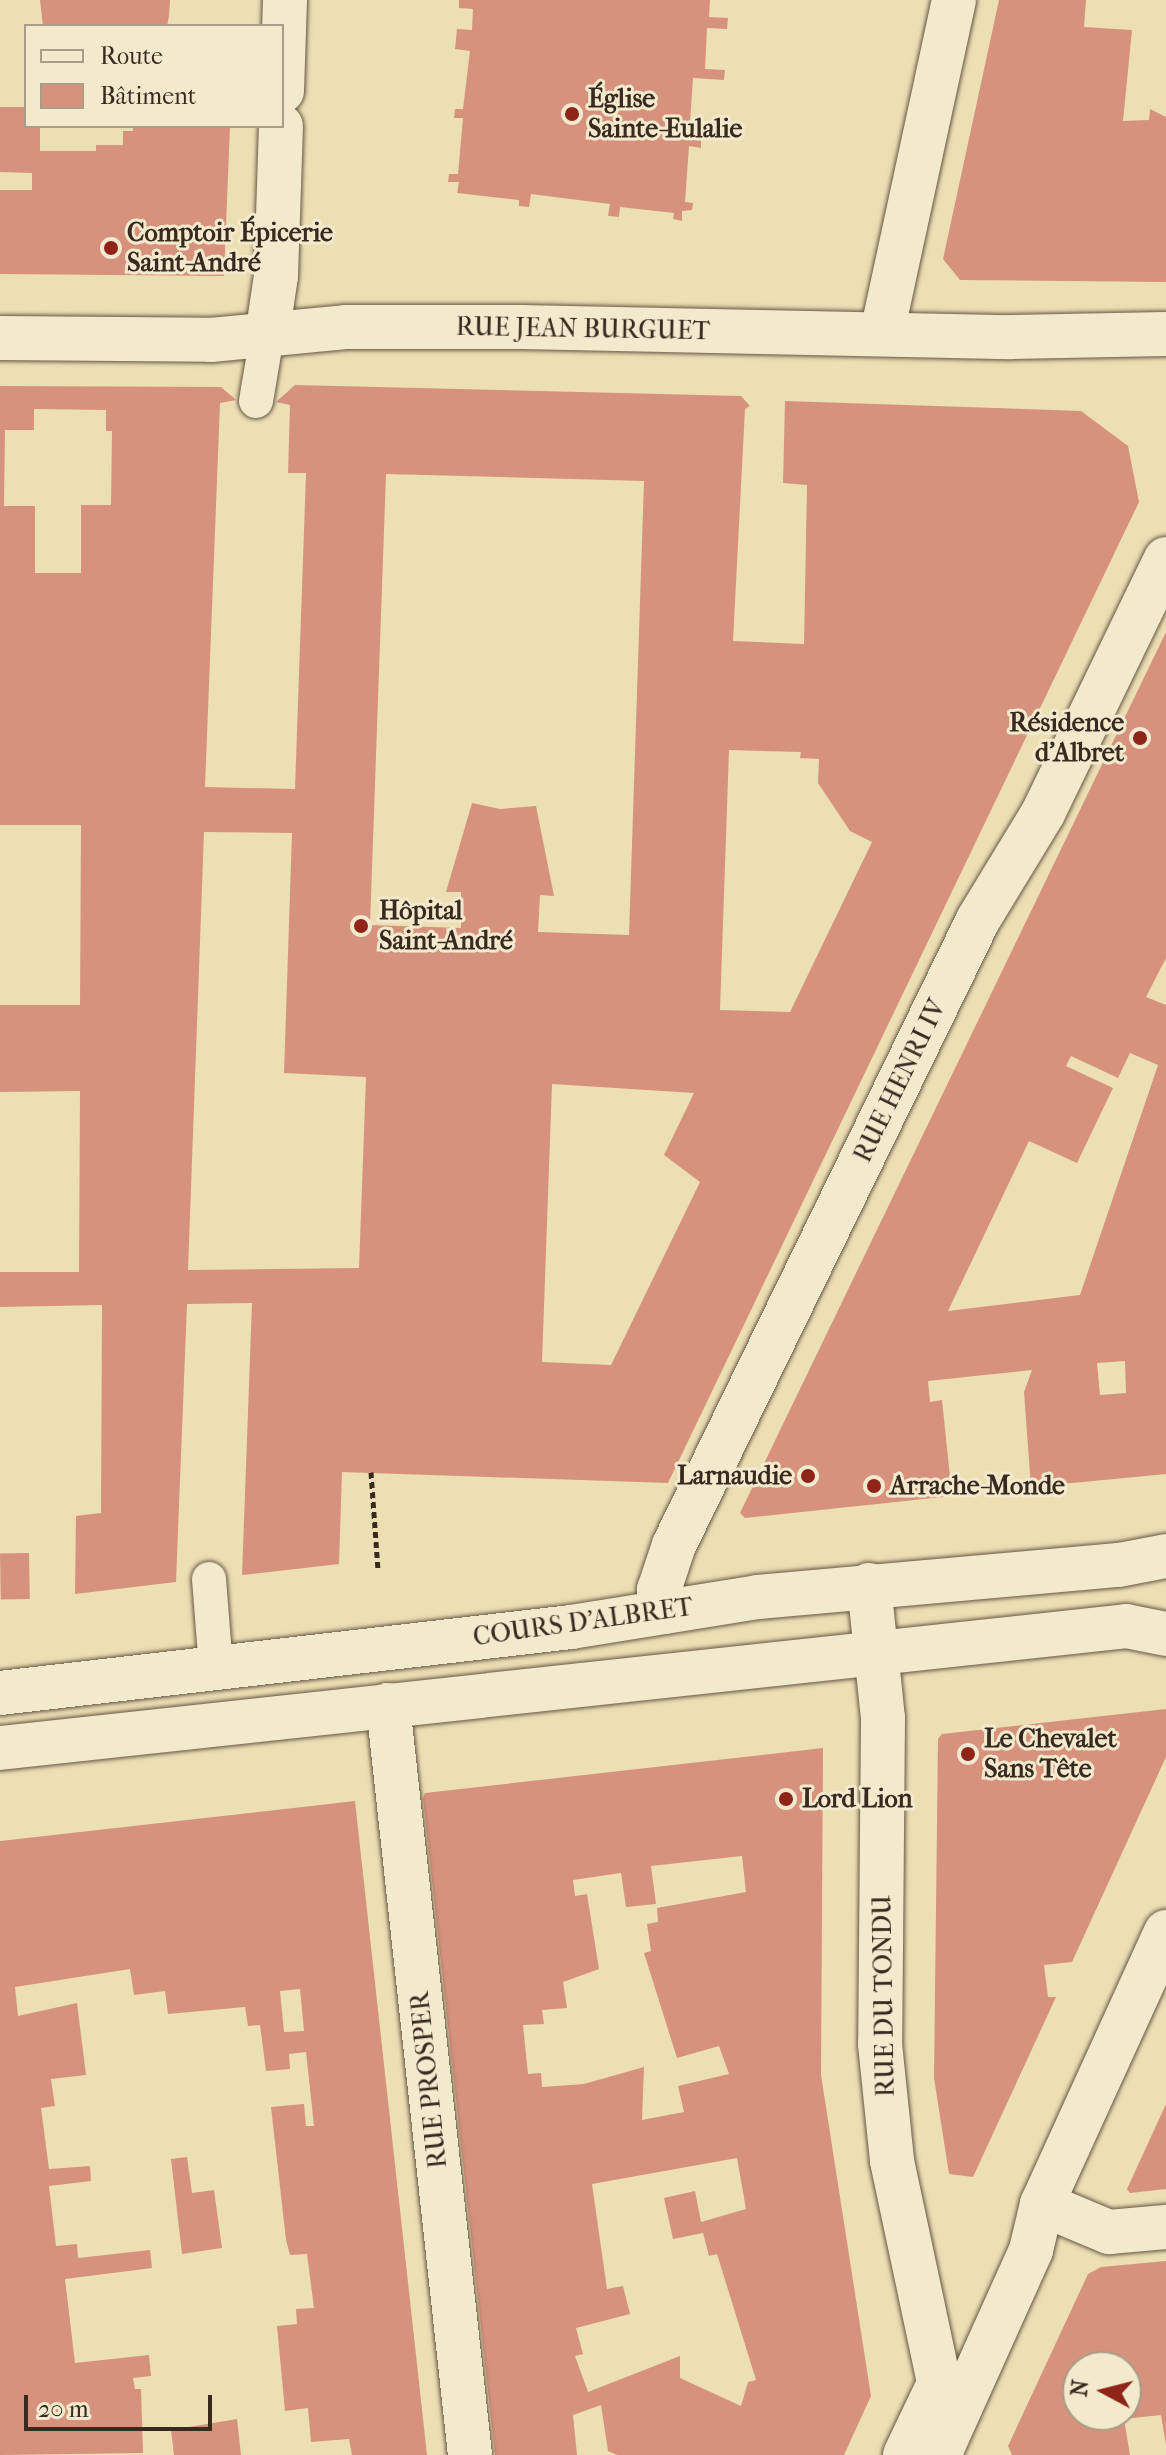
<!DOCTYPE html>
<meta charset="utf-8">
<style>
body{margin:0}
#map{position:relative;width:1166px;height:2455px;overflow:hidden;background:#ecdfb4;font-family:"IM FELL French Canon",serif}
div>[style]{position:absolute}
.building>*{inset:0;background:#d6927d;transform-origin:0 0}
.path>*{height:5px;margin-top:-2.5px;transform-origin:0;background:repeating-linear-gradient(90deg,#382a1e 0 6px,transparent 0 10px)}
.roads{filter:drop-shadow(0 0 2px #655744) drop-shadow(0 0 2px #655744)}
.service>*{height:34px;margin:-17px;padding:0 17px;transform-origin:17px;border-radius:17px;background:#f3eace}
.minor>*{height:44px;margin:-22px;padding:0 22px;transform-origin:22px;border-radius:22px;background:#f3eace}
.tertiary>*{height:44px;margin:-22px;padding:0 22px;transform-origin:22px;border-radius:22px;background:#f3eace}
.secondary>*{height:44px;margin:-22px;padding:0 22px;transform-origin:22px;border-radius:22px;background:#f3eace}
.dots>*{width:22px;height:22px;translate:-50% -50%;box-sizing:border-box;border:4px solid #f3eace;border-radius:50%}
span{translate:-50% -50%;white-space:nowrap;text-align:center;line-height:1.15;-webkit-text-stroke:6px #f3eace;paint-order:stroke}
.poi-label{font-size:26px;color:#382a1e;font-weight:700}
.left{translate:0 -50%;text-align:left}
.right{translate:-100% -50%;text-align:right}
.street-label{font-size:26px;color:#382a1e}
.legend{position:absolute;left:24px;top:24px;width:260px;height:104px;box-sizing:border-box;background:#f3eace;border:2px solid #a89d88;margin:0;padding:10px 14px;list-style:none;font-size:24px;color:#382a1e}
.legend li{display:flex;align-items:center;gap:16px;height:40px}
.legend b{width:40px;border:2px solid #a89d88}
.north{position:absolute;left:1062px;top:2351px;width:80px;height:80px;box-sizing:border-box;background:#f3eace;border:2px solid #a89d88;border-radius:50%;rotate:277deg;font-size:22px;font-weight:700;line-height:32px;text-align:center;color:#382a1e}
.north::after{content:'';display:block;margin:auto;width:28px;height:36px;background:#8f2418;clip-path:polygon(50% 0,100% 100%,50% 72%,0 100%)}
.scale{position:absolute;left:24px;top:2395px;width:188px;height:36px;box-sizing:border-box;border:4px solid #382a1e;border-top:0;padding-left:10px;font-size:24px;line-height:28px;white-space:nowrap;color:#382a1e;-webkit-text-stroke:6px #f3eace;paint-order:stroke}
</style>
<div id="map">
<div class="building">
<i style="clip-path:polygon(40px 0,170px 0,169px 16px,167px 26px,43px 26px)"></i>
<i style="clip-path:polygon(459px 0,710px 0,709px 17px,728px 18px,727px 29px,707px 28px,705px 69px,725px 70px,724px 80px,693px 78px,689px 137px,701px 138px,701px 148px,689px 146px,685px 202px,693px 203px,692px 210px,682px 211px,682px 221px,673px 219px,674px 213px,620px 207px,619px 217px,608px 216px,610px 204px,531px 194px,529px 207px,519px 206px,519px 200px,457px 193px,459px 182px,448px 182px,449px 174px,458px 174px,463px 118px,454px 118px,455px 109px,463px 109px,470px 51px,455px 49px,457px 29px,472px 30px,473px 9px,459px 8px)"></i>
<i style="clip-path:polygon(999px 0,1086px 0,1084px 27px,1132px 30px,1123px 121px,1149px 120px,1150px 109px,1166px 117px,1166px 282px,960px 280px,943px 259px)"></i>
<i style="clip-path:polygon(0 107px,26px 107px,26px 126px,40px 126px,40px 151px,96px 151px,96px 145px,123px 145px,123px 131px,133px 131px,133px 126px,230px 126px,224px 276px,0 274px,0 190px,32px 190px,32px 173px,0 172px)"></i>
<i style="clip-path:polygon(evenodd,295px 385px,741px 396px,750px 406px,745px 409px,733px 641px,804px 644px,807px 485px,783px 483px,785px 401px,1081px 411px,1128px 446px,1139px 502px,668px 1483px,342px 1472px,339px 1564px,242px 1575px,252px 1303px,187px 1304px,176px 1582px,75px 1594px,76px 1516px,101px 1513px,102px 1305px,0 1307px,0 1272px,79px 1272px,80px 1091px,0 1092px,0 1005px,80px 1005px,81px 825px,0 825px,0 386px,221px 387px,236px 400px,220px 403px,205px 787px,295px 789px,306px 473px,288px 473px,290px 405px,276px 402px,295px 385px,34px 409px,106px 410px,106px 431px,112px 431px,111px 505px,81px 505px,81px 573px,35px 573px,35px 506px,4px 506px,5px 430px,34px 430px,34px 409px,295px 385px,386px 474px,644px 481px,629px 935px,538px 932px,540px 895px,554px 896px,536px 806px,500px 809px,472px 803px,446px 892px,461px 892px,461px 928px,370px 925px,386px 474px,295px 385px,729px 750px,801px 752px,800px 758px,819px 759px,818px 783px,850px 831px,872px 842px,790px 1012px,720px 1010px,729px 750px,295px 385px,204px 832px,292px 833px,284px 1073px,366px 1077px,359px 1268px,188px 1270px,204px 832px,295px 385px,552px 1084px,694px 1093px,664px 1155px,700px 1182px,611px 1365px,542px 1362px,552px 1084px)"></i>
<i style="clip-path:polygon(evenodd,1166px 632px,1166px 958px,1146px 997px,1166px 1005px,1166px 1474px,1031px 1487px,1024px 1392px,1032px 1370px,928px 1381px,930px 1402px,942px 1400px,952px 1496px,745px 1518px,740px 1513px,1166px 632px,1130px 1053px,1158px 1065px,1080px 1295px,948px 1311px,1029px 1141px,1077px 1163px,1113px 1088px,1066px 1066px,1071px 1056px,1118px 1078px,1130px 1053px,1166px 632px,1125px 1361px,1126px 1393px,1100px 1395px,1097px 1363px,1125px 1361px)"></i>
<i style="left:29px;top:1553px;width:46px;height:29px;rotate:89deg"></i>
<i style="clip-path:polygon(1166px 1709px,1166px 1757px,1072px 1962px,1044px 1965px,1048px 1997px,1056px 1997px,973px 2177px,949px 2174px,934px 2078px,938px 1739px,942px 1734px)"></i>
<i style="clip-path:polygon(evenodd,823px 1748px,821px 2075px,871px 2396px,844px 2455px,617px 2455px,608px 2451px,601px 2405px,573px 2415px,577px 2455px,495px 2455px,423px 1798px,425px 1793px,823px 1748px,742px 1856px,746px 1892px,657px 1908px,658px 1922px,647px 1924px,651px 1951px,644px 1953px,677px 2058px,719px 2046px,729px 2074px,678px 2086px,684px 2112px,642px 2120px,644px 2067px,584px 2084px,542px 2087px,541px 2073px,528px 2074px,523px 2025px,544px 2024px,542px 2010px,567px 2008px,563px 1982px,599px 1969px,587px 1894px,575px 1896px,573px 1880px,621px 1873px,626px 1907px,656px 1904px,651px 1866px,742px 1856px,823px 1748px,737px 2158px,746px 2209px,701px 2222px,695px 2191px,664px 2198px,673px 2239px,703px 2233px,709px 2256px,717px 2254px,756px 2380px,748px 2382px,741px 2406px,680px 2378px,680px 2356px,588px 2392px,575px 2356px,583px 2354px,576px 2328px,630px 2314px,623px 2286px,607px 2289px,592px 2184px,737px 2158px)"></i>
<i style="clip-path:polygon(evenodd,355px 1801px,427px 2455px,352px 2455px,349px 2439px,311px 2442px,308px 2408px,285px 2411px,277px 2326px,297px 2324px,296px 2309px,314px 2308px,307px 2254px,290px 2255px,286px 2240px,271px 2107px,304px 2104px,306px 2126px,314px 2126px,306px 2052px,289px 2054px,290px 2069px,266px 2071px,260px 2025px,248px 2026px,245px 2007px,168px 2014px,165px 1991px,134px 1995px,130px 1969px,15px 1987px,18px 2016px,77px 2003px,86px 2075px,51px 2079px,55px 2106px,41px 2108px,49px 2169px,90px 2166px,91px 2181px,49px 2186px,56px 2246px,77px 2244px,78px 2258px,150px 2250px,152px 2268px,65px 2279px,75px 2363px,149px 2355px,151px 2376px,133px 2378px,135px 2389px,141px 2389px,143px 2453px,0 2455px,0 1841px,355px 1801px,300px 1989px,304px 2031px,284px 2032px,280px 1991px,300px 1989px)"></i>
<i style="clip-path:polygon(1166px 2104px,1166px 2189px,1130px 2193px,1127px 2189px)"></i>
<i style="clip-path:polygon(187px 2157px,192px 2193px,214px 2190px,222px 2248px,182px 2254px,171px 2159px)"></i>
<i style="clip-path:polygon(evenodd,1166px 2261px,1166px 2445px,1161px 2415px,1124px 2419px,1130px 2455px,1012px 2455px,1008px 2446px,1088px 2274px,1101px 2267px,1166px 2261px,1078px 2367px,1126px 2367px,1126px 2415px,1078px 2415px,1078px 2367px)"></i>
<i style="clip-path:polygon(237px 2419px,241px 2455px,174px 2455px,171px 2430px)"></i>
</div>
<div class="path">
<i style="left:371px;top:1472px;width:97px;rotate:85.9deg"></i>
</div>
<div class="roads">
<div class="service">
<i style="left:256px;top:401px;width:66px;rotate:-80.4deg"></i>
<i style="left:209px;top:1579px;width:88px;rotate:85.5deg"></i>
</div>
<div class="minor">
<i style="left:282px;top:91px;width:91px;rotate:-88.1deg"></i>
<i style="left:882px;top:333px;width:341px;rotate:-77.8deg"></i>
<i style="left:267px;top:336px;width:61px;rotate:-81.5deg"></i>
<i style="left:276px;top:276px;width:150px;rotate:-88.1deg"></i>
<i style="left:0;top:338px;width:211px;rotate:0.5deg"></i>
<i style="left:211px;top:340px;width:135px;rotate:-5.5deg"></i>
<i style="left:345px;top:327px;width:176px"></i>
<i style="left:521px;top:327px;width:490px;rotate:1.2deg"></i>
<i style="left:1011px;top:337px;width:155px;rotate:-1.1deg"></i>
<i style="left:869px;top:1585px;width:134px;rotate:84deg"></i>
<i style="left:883px;top:1718px;width:326px;rotate:90.5deg"></i>
<i style="left:880px;top:2044px;width:118px;rotate:84.1deg"></i>
<i style="left:892px;top:2161px;width:226px;rotate:78deg"></i>
<i style="left:664px;top:1612px;width:23px;rotate:-103deg"></i>
<i style="left:659px;top:1590px;width:47px;rotate:-71.6deg"></i>
<i style="left:674px;top:1545px;width:695px;rotate:-64.06deg"></i>
<i style="left:978px;top:920px;width:125px;rotate:-58.7deg"></i>
<i style="left:1043px;top:813px;width:282px;rotate:-64.2deg"></i>
<i style="left:388px;top:1705px;width:754px;rotate:83.76deg"></i>
<i style="left:1042px;top:2204px;width:73px;rotate:22.7deg"></i>
<i style="left:1109px;top:2232px;width:57px;rotate:-5deg"></i>
</div>
<div class="tertiary">
<i style="left:905px;top:2455px;width:70px;rotate:-64.5deg"></i>
<i style="left:939px;top:2455px;width:225px;rotate:-65.8deg"></i>
<i style="left:1031px;top:2250px;width:47px;rotate:-76.6deg"></i>
<i style="left:1042px;top:2204px;width:299px;rotate:-65.5deg"></i>
</div>
<div class="secondary">
<i style="left:0;top:1693px;width:575px;rotate:-6.59deg"></i>
<i style="left:571px;top:1627px;width:189px;rotate:-9.1deg"></i>
<i style="left:758px;top:1597px;width:362px;rotate:-5.1deg"></i>
<i style="left:1119px;top:1565px;width:48px;rotate:-10.8deg"></i>
<i style="left:0;top:1748px;width:1133px;rotate:-6.18deg"></i>
<i style="left:1126px;top:1626px;width:41px;rotate:11.3deg"></i>
</div>
</div>
<div class="dots">
<i style="left:572px;top:114px;background:#8f2418"></i>
<i style="left:111px;top:248px;background:#8f2418"></i>
<i style="left:1140px;top:738px;background:#8f2418"></i>
<i style="left:361px;top:926px;background:#8f2418"></i>
<i style="left:808px;top:1476px;background:#8f2418"></i>
<i style="left:874px;top:1486px;background:#8f2418"></i>
<i style="left:968px;top:1754px;background:#8f2418"></i>
<i style="left:786px;top:1799px;background:#8f2418"></i>
</div>
<div class="poi-label">
<span class="left" style="left:588px;top:114px">Église<br>Sainte-Eulalie</span>
<span class="left" style="left:127px;top:248px">Comptoir Épicerie<br>Saint-André</span>
<span class="right" style="left:1124px;top:738px">Résidence<br>d'Albret</span>
<span class="left" style="left:379px;top:926px">Hôpital<br>Saint-André</span>
<span class="right" style="left:792px;top:1476px">Larnaudie</span>
<span class="left" style="left:890px;top:1486px">Arrache-Monde</span>
<span class="left" style="left:984px;top:1754px">Le Chevalet<br>Sans Tête</span>
<span class="left" style="left:802px;top:1799px">Lord Lion</span>
</div>
<div class="street-label">
<span style="left:583px;top:329px;rotate:1deg">RUE JEAN BURGUET</span>
<span style="left:900px;top:1081px;rotate:-64deg">RUE HENRI IV</span>
<span style="left:583px;top:1622px;rotate:-8deg">COURS D'ALBRET</span>
<span style="left:884px;top:1996px;rotate:-91deg">RUE DU TONDU</span>
<span style="left:429px;top:2080px;rotate:-96deg">RUE PROSPER</span>
</div>
<ul class="legend">
<li><b style="height:10px;background:#f3eace"></b>Route</li>
<li><b style="height:22px;background:#d6927d"></b>Bâtiment</li>
</ul>
<div class="north">N</div>
<div class="scale">20 m</div>
</div>
